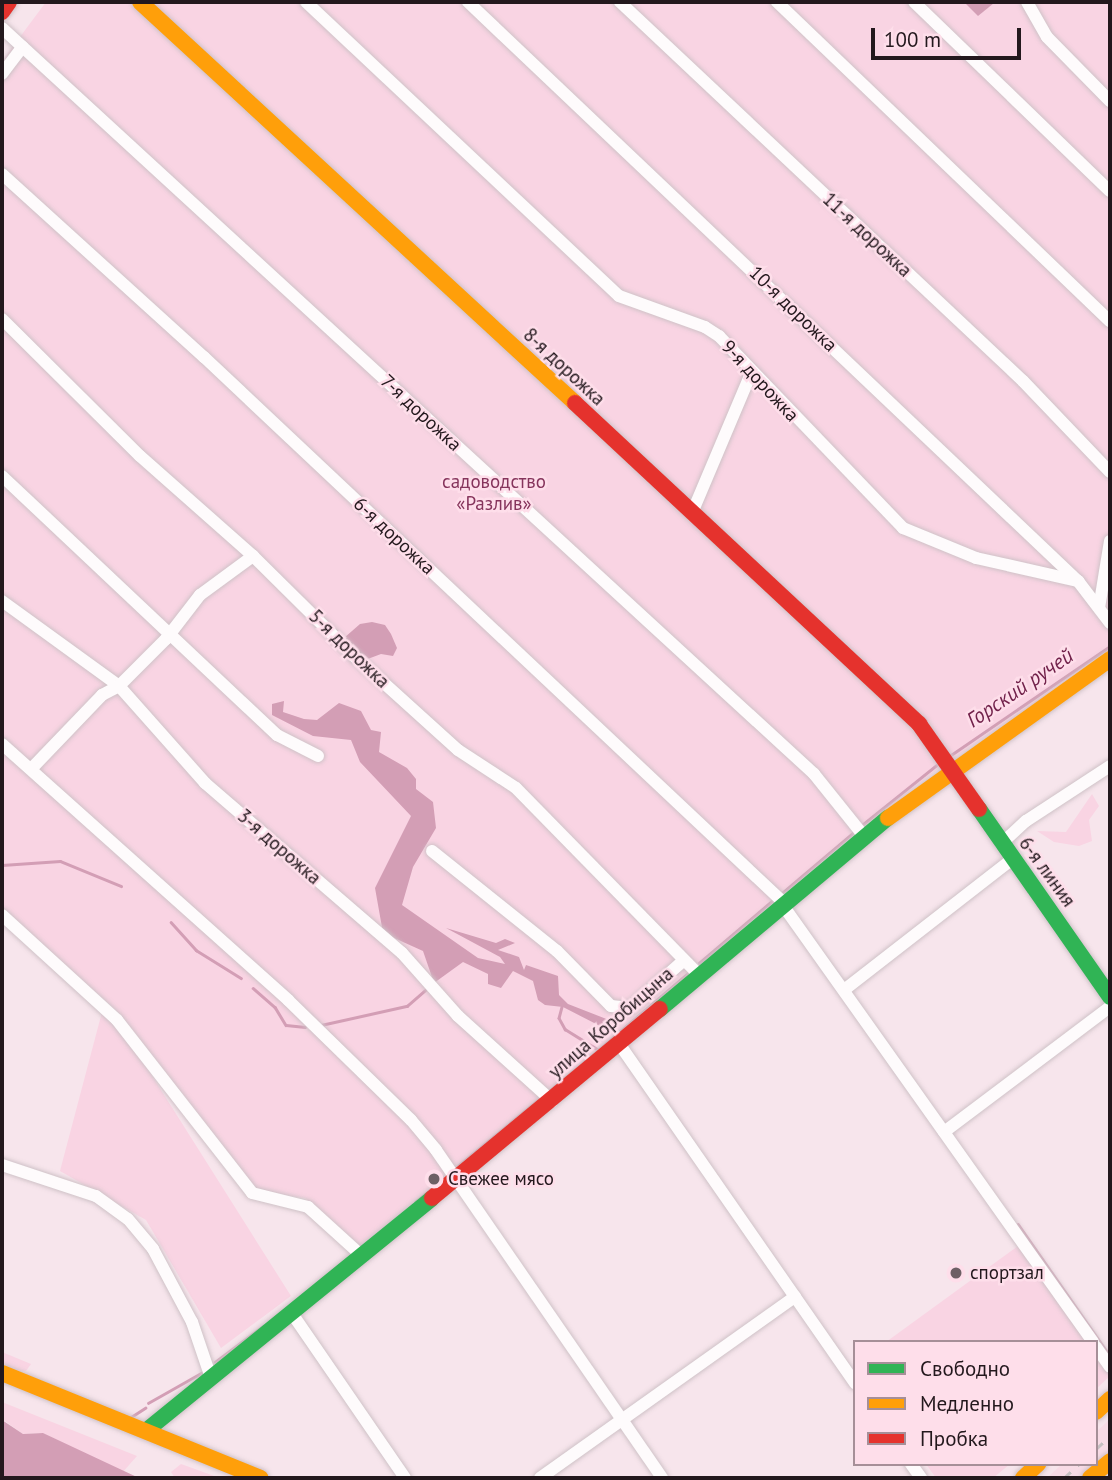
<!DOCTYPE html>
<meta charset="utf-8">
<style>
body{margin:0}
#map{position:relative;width:1112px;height:1480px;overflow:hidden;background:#f7e5ec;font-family:"PT Sans",sans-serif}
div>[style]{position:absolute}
.built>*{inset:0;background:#f8dbe6}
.green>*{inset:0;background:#f9d4e3}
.water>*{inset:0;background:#d39eb5}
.stream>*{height:2.5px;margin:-1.25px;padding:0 1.25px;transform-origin:1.25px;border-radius:1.25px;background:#d39eb5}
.roads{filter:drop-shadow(0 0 2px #cfc2c7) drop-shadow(0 0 2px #cfc2c7)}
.street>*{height:12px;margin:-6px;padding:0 6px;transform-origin:6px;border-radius:6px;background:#fefbfc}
.fast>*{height:16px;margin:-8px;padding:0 8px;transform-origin:8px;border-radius:8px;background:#30b455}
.slow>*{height:16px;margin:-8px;padding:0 8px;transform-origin:8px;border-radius:8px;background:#ff9f0a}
.jam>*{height:16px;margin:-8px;padding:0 8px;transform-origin:8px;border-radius:8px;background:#e5322d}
.rail>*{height:2.5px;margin-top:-1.25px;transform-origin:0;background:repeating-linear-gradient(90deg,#c6c0c2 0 9px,transparent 0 18px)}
.dots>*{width:19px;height:19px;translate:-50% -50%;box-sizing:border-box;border:4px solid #fedeea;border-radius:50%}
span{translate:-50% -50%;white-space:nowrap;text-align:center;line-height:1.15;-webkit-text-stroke:5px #fedeea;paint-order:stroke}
.street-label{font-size:19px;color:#23181d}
.park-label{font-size:19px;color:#86345c}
.poi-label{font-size:19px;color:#23181d}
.left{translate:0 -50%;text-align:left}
.water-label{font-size:21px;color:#72224b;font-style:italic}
.frame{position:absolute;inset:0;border:4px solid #23181d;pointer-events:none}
.legend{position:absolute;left:853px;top:1340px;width:245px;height:126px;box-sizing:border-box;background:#fedeea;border:2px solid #a68f98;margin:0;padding:9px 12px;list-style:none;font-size:21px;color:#23181d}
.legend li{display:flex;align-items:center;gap:14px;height:35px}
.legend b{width:35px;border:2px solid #a68f98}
.scale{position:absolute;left:871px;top:28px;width:150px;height:32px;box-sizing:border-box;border:4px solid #23181d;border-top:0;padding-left:9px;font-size:21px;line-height:24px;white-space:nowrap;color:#23181d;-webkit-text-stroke:5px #fedeea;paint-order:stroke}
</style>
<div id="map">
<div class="built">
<i style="clip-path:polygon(1110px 1419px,1110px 1452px,1082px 1478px,1047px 1478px,1062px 1464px,1096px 1464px,1096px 1432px)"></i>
</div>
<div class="green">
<i style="clip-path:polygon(46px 2px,1110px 2px,1110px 652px,938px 769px,775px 897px,364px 1249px,305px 1198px,252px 1190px,119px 1013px,2px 908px,2px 61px)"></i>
<i style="clip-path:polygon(1092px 794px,1099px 806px,1089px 820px,1092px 841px,1079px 846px,1054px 842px,1037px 831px,1066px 832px)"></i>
<i style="clip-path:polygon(102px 1012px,130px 1041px,291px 1296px,221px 1348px,146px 1220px,60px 1171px)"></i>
<i style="clip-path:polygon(1018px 1246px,1086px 1342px,886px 1342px)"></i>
<i style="clip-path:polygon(2px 1352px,31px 1364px,26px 1371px,5px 1370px)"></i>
<i style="clip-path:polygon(1096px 1356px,1110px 1376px,1096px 1389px)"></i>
<i style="clip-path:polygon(2px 1402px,137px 1456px,122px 1473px,43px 1433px,23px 1434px,2px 1419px)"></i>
<i style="clip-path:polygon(181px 1464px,217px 1477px,218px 1478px,175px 1478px,171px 1472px)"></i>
<i style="clip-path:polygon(926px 1464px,1010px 1464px,993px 1478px,936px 1478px)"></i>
</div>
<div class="water">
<i style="clip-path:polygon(964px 2px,994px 2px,994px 3px,978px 16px)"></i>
<i style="clip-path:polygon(372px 622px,385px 625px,391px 634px,397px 648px,393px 656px,381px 654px,365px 660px,344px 638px,360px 624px)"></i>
<i style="clip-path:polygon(284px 701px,283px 712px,304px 719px,317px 720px,339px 703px,361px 711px,371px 730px,381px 732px,379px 752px,407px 768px,416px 779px,416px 789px,433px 802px,436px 828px,413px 867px,402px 905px,478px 958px,505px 964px,500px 957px,446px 928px,496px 943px,505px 939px,515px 943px,498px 950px,519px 957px,524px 970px,526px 965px,558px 976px,559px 995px,568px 1004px,609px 1020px,608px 1025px,600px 1026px,563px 1007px,545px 1005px,538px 1000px,533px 981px,513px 971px,501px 988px,488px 984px,488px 974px,463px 962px,434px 983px,423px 951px,383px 933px,375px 888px,411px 816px,360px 762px,351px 740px,313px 736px,272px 715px,272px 704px)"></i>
<i style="clip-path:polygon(2px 1420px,23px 1434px,43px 1433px,139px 1478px,2px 1478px)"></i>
</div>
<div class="stream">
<i style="left:948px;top:757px;width:196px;rotate:-34.4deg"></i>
<i style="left:862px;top:825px;width:99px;rotate:-38.8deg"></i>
<i style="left:2px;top:865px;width:58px;rotate:-3.9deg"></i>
<i style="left:60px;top:861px;width:66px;rotate:22.3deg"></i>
<i style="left:782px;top:893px;width:94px;rotate:-40.3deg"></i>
<i style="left:171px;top:922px;width:38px;rotate:48deg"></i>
<i style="left:196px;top:950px;width:53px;rotate:31.9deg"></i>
<i style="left:699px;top:963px;width:97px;rotate:-40.4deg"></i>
<i style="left:253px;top:988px;width:29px;rotate:41deg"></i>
<i style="left:275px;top:1007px;width:21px;rotate:59deg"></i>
<i style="left:286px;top:1025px;width:19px;rotate:6deg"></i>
<i style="left:562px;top:1007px;width:11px;rotate:105deg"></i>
<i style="left:559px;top:1018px;width:13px;rotate:61deg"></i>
<i style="left:565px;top:1029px;width:39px;rotate:32deg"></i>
<i style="left:598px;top:1050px;width:118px;rotate:-40.5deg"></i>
<i style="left:321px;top:1025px;width:88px;rotate:-12.5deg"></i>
<i style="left:407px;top:1006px;width:28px;rotate:-41deg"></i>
<i style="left:549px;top:1091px;width:64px;rotate:-39.9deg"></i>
<i style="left:454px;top:1169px;width:112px;rotate:-39.5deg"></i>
<i style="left:415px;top:1202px;width:41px;rotate:-39.1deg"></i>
<i style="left:1018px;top:1224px;width:161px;rotate:55.1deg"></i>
<i style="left:215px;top:1362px;width:60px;rotate:-36.9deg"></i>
<i style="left:148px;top:1403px;width:63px;rotate:-29.4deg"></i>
<i style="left:131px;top:1417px;width:17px;rotate:-33deg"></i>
</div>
<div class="roads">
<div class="street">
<i style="left:306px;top:2px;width:429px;rotate:43.2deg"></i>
<i style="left:619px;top:296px;width:91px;rotate:19.8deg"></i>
<i style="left:705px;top:327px;width:17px;rotate:33deg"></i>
<i style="left:719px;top:336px;width:266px;rotate:46.2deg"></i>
<i style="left:903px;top:528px;width:79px;rotate:22.3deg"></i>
<i style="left:976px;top:558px;width:105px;rotate:12.7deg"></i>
<i style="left:468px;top:2px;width:841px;rotate:43.51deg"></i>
<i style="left:1078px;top:581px;width:53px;rotate:52.7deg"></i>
<i style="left:620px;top:2px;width:553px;rotate:43.24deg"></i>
<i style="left:1023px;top:381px;width:126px;rotate:46.3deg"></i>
<i style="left:777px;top:2px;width:461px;rotate:43.8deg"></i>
<i style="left:914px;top:2px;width:272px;rotate:44deg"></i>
<i style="left:1027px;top:2px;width:40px;rotate:60.3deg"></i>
<i style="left:1047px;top:37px;width:90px;rotate:45.5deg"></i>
<i style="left:2px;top:28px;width:1103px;rotate:42.57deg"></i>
<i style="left:814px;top:774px;width:78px;rotate:51.2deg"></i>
<i style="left:2px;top:74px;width:34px;rotate:-53deg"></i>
<i style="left:2px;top:174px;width:273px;rotate:42.2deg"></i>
<i style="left:204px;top:357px;width:795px;rotate:43.27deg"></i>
<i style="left:2px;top:319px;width:194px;rotate:44.8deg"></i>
<i style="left:140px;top:456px;width:151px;rotate:41.5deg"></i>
<i style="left:253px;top:556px;width:142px;rotate:44.7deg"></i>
<i style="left:354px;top:656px;width:140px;rotate:42.1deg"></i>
<i style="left:458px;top:750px;width:69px;rotate:33.2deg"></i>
<i style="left:516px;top:788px;width:262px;rotate:45.6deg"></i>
<i style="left:2px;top:476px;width:378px;rotate:43.3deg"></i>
<i style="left:277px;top:735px;width:46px;rotate:27.1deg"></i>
<i style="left:692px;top:513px;width:152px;rotate:-67.1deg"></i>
<i style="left:2px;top:601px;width:145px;rotate:36deg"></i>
<i style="left:119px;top:686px;width:130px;rotate:48.4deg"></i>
<i style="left:205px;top:783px;width:260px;rotate:40.8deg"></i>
<i style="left:402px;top:953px;width:84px;rotate:48.4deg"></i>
<i style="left:458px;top:1016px;width:127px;rotate:42.1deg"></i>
<i style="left:1099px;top:608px;width:68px;rotate:-80.7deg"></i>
<i style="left:2px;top:744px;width:384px;rotate:41.8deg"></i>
<i style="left:288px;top:1000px;width:172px;rotate:44.3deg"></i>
<i style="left:411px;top:1120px;width:39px;rotate:50deg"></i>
<i style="left:436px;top:1150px;width:398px;rotate:55.4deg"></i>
<i style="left:33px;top:767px;width:100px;rotate:-46.2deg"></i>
<i style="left:102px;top:695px;width:19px;rotate:-28deg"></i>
<i style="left:119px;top:686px;width:66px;rotate:-45deg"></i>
<i style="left:166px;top:639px;width:56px;rotate:-52.3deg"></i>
<i style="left:200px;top:595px;width:66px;rotate:-36.3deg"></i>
<i style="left:1001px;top:844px;width:34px;rotate:-43deg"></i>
<i style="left:1026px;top:821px;width:100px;rotate:-33.2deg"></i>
<i style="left:432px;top:851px;width:160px;rotate:38.7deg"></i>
<i style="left:557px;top:951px;width:77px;rotate:45.5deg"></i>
<i style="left:611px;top:1006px;width:19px;rotate:6deg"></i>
<i style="left:630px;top:1008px;width:72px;rotate:-41.6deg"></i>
<i style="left:782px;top:904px;width:537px;rotate:54.62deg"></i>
<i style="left:2px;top:915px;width:156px;rotate:42.4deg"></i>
<i style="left:117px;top:1020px;width:219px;rotate:52deg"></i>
<i style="left:252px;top:1193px;width:58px;rotate:14deg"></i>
<i style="left:308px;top:1207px;width:72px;rotate:42.2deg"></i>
<i style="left:844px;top:990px;width:213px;rotate:-37.9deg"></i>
<i style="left:620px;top:1045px;width:412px;rotate:55.2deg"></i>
<i style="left:944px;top:1132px;width:208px;rotate:-37deg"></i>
<i style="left:2px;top:1165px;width:99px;rotate:18.3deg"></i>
<i style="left:96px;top:1196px;width:39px;rotate:36deg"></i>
<i style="left:128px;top:1219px;width:39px;rotate:50deg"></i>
<i style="left:153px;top:1249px;width:83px;rotate:61.9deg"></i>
<i style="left:192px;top:1322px;width:56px;rotate:71.2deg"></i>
<i style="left:291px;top:1312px;width:201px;rotate:55.5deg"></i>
<i style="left:1096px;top:1347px;width:24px;rotate:55deg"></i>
<i style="left:911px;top:1464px;width:17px;rotate:54deg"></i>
<i style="left:540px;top:1478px;width:313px;rotate:-35.4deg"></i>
</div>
<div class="fast">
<i style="left:979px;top:809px;width:229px;rotate:55.1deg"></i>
<i style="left:660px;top:1009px;width:297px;rotate:-40deg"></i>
<i style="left:147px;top:1430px;width:367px;rotate:-39.1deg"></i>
</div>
<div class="slow">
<i style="left:140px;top:2px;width:592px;rotate:42.67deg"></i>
<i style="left:888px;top:818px;width:273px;rotate:-35.6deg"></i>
<i style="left:2px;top:1373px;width:279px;rotate:22.1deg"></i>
<i style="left:1096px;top:1412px;width:19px;rotate:-43deg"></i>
<i style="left:1023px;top:1478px;width:21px;rotate:-43deg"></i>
<i style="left:1090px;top:1478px;width:26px;rotate:-40deg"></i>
</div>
<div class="jam">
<i style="left:2px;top:12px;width:12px;rotate:-55deg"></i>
<i style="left:575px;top:403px;width:471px;rotate:43deg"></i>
<i style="left:919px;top:724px;width:104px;rotate:54.8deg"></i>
<i style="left:432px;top:1198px;width:296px;rotate:-39.7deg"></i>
</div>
</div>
<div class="rail">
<i style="left:1096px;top:1449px;width:19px;rotate:-43deg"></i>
<i style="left:1064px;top:1478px;width:21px;rotate:-43deg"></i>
</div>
<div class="dots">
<i style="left:434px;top:1179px;background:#6d6065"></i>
<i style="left:956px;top:1273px;background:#6d6065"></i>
</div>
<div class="street-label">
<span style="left:867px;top:235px;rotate:43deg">11-я дорожка</span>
<span style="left:793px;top:309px;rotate:44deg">10-я дорожка</span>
<span style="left:564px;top:367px;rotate:43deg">8-я дорожка</span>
<span style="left:760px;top:381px;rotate:47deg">9-я дорожка</span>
<span style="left:421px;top:413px;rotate:43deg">7-я дорожка</span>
<span style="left:394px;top:536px;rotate:43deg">6-я дорожка</span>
<span style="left:349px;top:649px;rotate:44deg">5-я дорожка</span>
<span style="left:279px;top:847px;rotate:41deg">3-я дорожка</span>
<span style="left:1047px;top:872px;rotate:54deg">6-я линия</span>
<span style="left:611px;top:1023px;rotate:-41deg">улица Коробицына</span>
</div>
<div class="park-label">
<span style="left:494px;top:493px">садоводство<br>«Разлив»</span>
</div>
<div class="poi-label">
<span class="left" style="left:448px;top:1179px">Свежее мясо</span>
<span class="left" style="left:970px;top:1273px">спортзал</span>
</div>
<div class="water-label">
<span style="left:1020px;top:688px;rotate:-34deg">Горский ручей</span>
</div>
<div class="frame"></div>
<ul class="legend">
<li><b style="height:9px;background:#30b455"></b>Свободно</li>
<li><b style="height:9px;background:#ff9f0a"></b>Медленно</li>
<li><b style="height:9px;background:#e5322d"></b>Пробка</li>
</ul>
<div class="scale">100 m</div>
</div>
